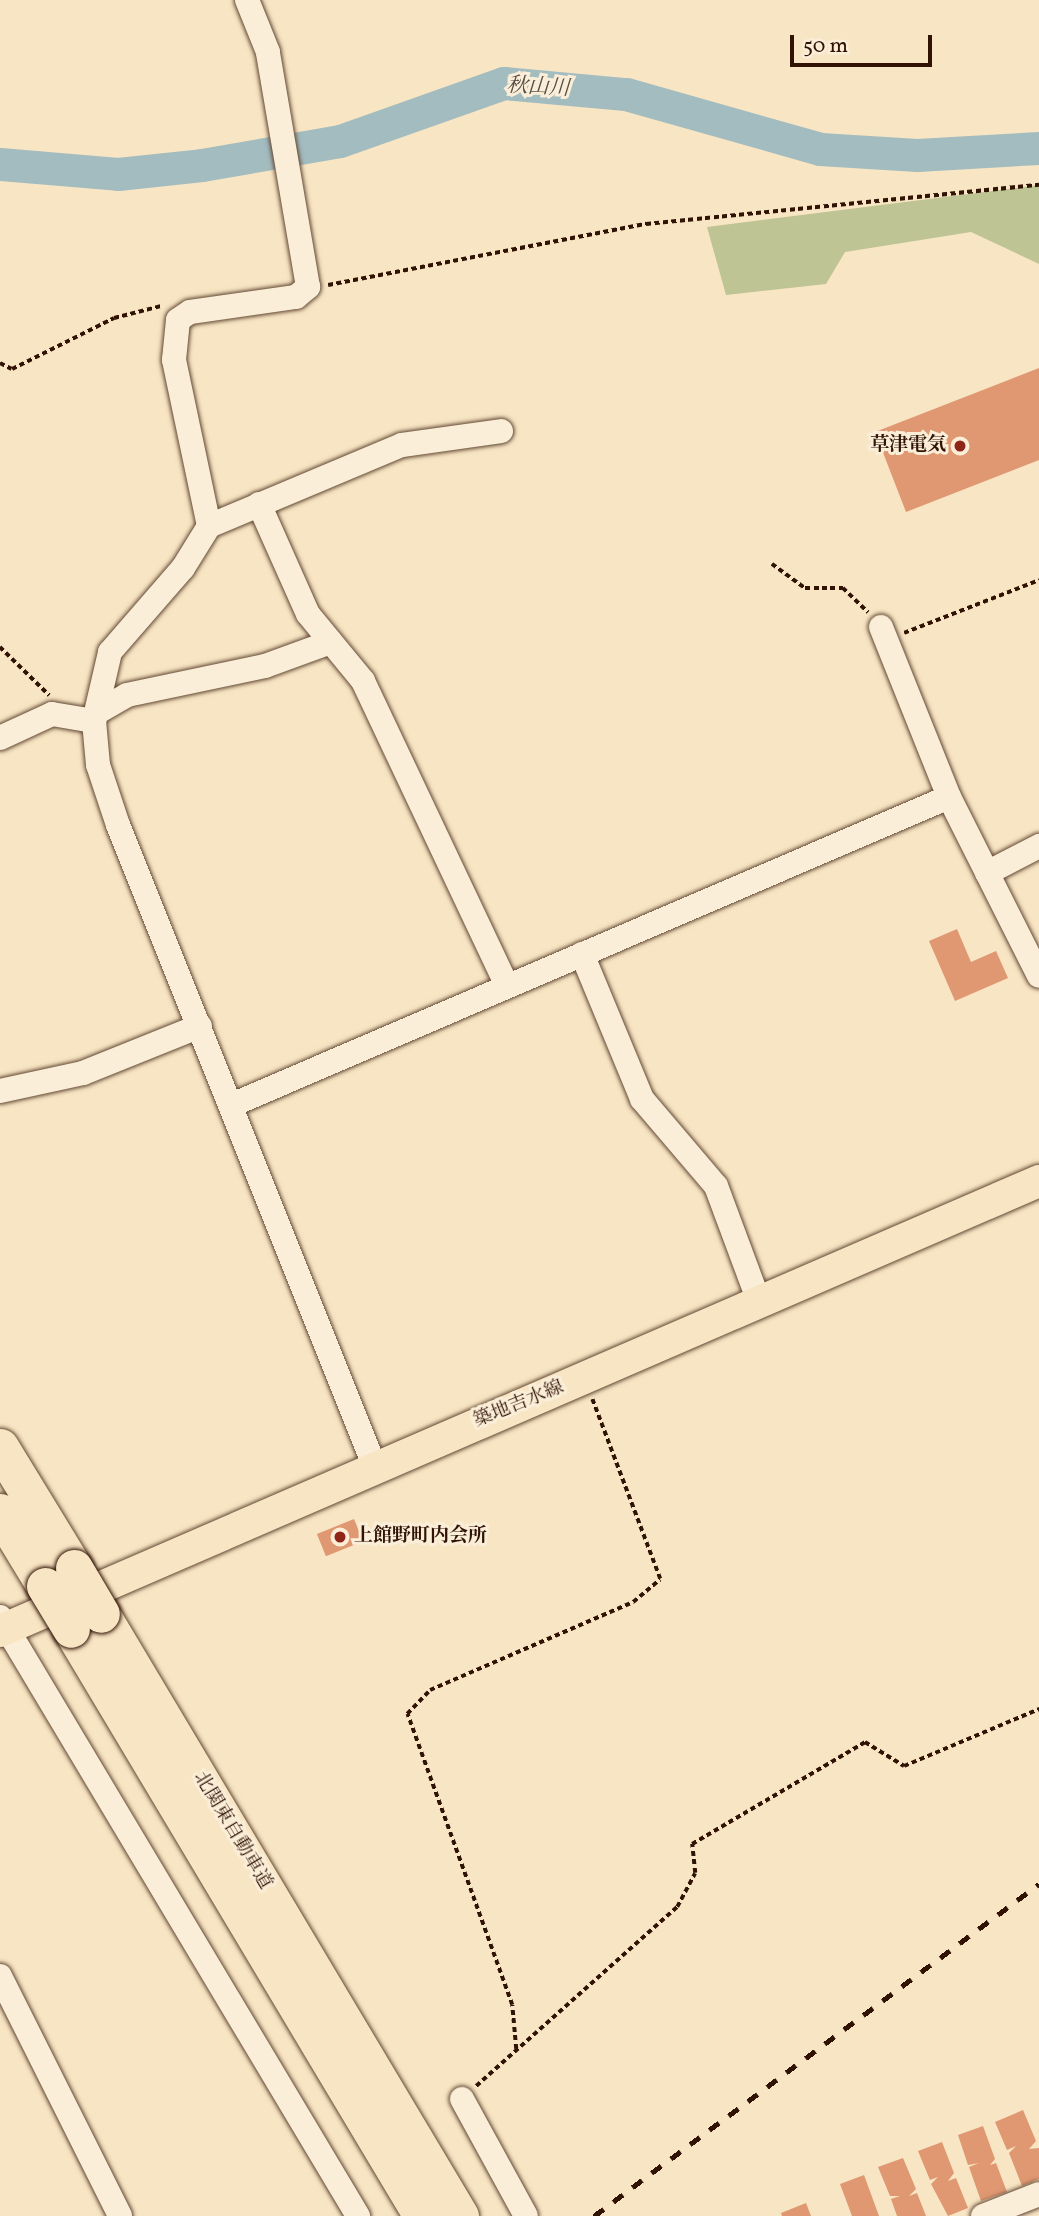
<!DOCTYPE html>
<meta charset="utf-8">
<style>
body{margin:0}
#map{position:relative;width:1039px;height:2216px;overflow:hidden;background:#f8e5c3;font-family:Vollkorn,"Noto Serif JP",serif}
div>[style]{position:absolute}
.green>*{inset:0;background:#bec493}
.river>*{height:33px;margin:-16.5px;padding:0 16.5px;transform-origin:16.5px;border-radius:16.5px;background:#a3bcbf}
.building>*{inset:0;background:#e09872;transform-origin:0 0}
.path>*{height:3.5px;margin-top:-1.75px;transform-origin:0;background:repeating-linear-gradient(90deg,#301305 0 5px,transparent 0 8.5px)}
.roads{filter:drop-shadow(0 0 2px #624834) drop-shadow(0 0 2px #624834)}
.minor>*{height:24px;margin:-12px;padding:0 12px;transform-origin:12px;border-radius:12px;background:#faeed8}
.major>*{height:32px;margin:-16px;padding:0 16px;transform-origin:16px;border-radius:16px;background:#f8e5c3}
.highway>*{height:37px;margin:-18.5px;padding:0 18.5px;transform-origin:18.5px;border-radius:18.5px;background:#f8e5c3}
.rail>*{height:5px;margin-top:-2.5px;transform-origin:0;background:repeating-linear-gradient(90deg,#301305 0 12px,transparent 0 24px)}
.bridges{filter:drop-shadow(0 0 2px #301305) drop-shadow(0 0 2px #301305)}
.highway-bridge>*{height:37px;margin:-18.5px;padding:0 18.5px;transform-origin:18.5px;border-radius:18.5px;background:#f8e5c3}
.dots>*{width:19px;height:19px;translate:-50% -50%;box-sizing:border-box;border:4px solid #faeed8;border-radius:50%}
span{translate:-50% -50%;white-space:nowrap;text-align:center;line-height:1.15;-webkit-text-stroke:6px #faeed8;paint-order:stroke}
.poi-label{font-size:19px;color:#301305;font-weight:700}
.right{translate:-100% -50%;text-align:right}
.left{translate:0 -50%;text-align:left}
.street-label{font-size:19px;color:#301305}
.water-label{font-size:21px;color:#584e46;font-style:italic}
.scale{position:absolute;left:790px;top:35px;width:142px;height:32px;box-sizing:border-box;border:4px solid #301305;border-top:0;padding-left:9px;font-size:21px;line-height:24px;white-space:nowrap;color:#301305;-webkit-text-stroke:5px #faeed8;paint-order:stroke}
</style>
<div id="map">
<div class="green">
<i style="clip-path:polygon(1039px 185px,1039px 264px,971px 232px,845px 252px,826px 284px,726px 295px,707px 227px)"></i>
</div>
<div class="river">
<i style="left:0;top:164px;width:118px;rotate:4.8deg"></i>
<i style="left:118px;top:174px;width:84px;rotate:-6.1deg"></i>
<i style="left:202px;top:165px;width:140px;rotate:-9.9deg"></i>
<i style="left:340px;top:141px;width:174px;rotate:-19.5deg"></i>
<i style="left:504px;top:83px;width:122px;rotate:5.2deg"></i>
<i style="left:626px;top:94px;width:202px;rotate:15.8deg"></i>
<i style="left:820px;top:149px;width:97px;rotate:3.5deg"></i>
<i style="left:917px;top:155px;width:122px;rotate:-3.3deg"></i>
</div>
<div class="building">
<i style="clip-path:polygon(1039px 368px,1039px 460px,906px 512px,875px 432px)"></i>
<i style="clip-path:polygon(957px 929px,971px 962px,996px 951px,1008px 978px,955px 1001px,929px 941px)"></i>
<i style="left:354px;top:1519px;width:24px;height:40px;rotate:68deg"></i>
<i style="clip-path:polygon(1023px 2110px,1036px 2141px,1029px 2149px,1039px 2148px,1039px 2179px,1022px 2186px,1009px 2153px,1016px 2146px,1007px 2150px,995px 2122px)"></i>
<i style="clip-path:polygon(983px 2126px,995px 2159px,990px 2165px,996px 2163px,1007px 2192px,981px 2201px,969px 2167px,979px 2163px,968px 2165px,958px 2135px)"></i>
<i style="clip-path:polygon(942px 2142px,954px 2173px,948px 2181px,956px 2178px,968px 2208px,948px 2216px,931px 2184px,938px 2177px,930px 2180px,918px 2151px)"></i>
<i style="clip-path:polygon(903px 2158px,916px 2189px,909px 2196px,917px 2193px,926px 2216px,897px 2216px,891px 2199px,900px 2196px,890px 2196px,878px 2167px)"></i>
<i style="clip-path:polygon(864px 2175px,879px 2216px,852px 2216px,840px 2184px)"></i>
<i style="clip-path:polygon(806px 2203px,811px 2216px,782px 2216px,781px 2213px)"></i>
</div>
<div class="path">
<i style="left:328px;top:285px;width:324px;rotate:-10.9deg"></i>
<i style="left:646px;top:224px;width:395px;rotate:-5.7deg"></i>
<i style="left:0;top:363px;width:13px;rotate:27deg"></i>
<i style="left:12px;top:369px;width:114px;rotate:-26.6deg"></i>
<i style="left:114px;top:318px;width:49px;rotate:-14.3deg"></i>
<i style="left:772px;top:564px;width:41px;rotate:36deg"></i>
<i style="left:805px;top:588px;width:38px"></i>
<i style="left:843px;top:588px;width:35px;rotate:44deg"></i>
<i style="left:904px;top:633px;width:145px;rotate:-21.4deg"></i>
<i style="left:0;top:647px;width:69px;rotate:44.4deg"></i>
<i style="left:516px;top:2049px;width:44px;rotate:-95.2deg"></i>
<i style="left:512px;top:2005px;width:309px;rotate:-109.8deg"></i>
<i style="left:407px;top:1714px;width:33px;rotate:-46deg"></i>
<i style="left:430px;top:1690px;width:221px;rotate:-23.4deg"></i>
<i style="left:633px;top:1602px;width:35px;rotate:-40deg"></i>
<i style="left:660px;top:1579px;width:192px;rotate:-110.7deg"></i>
<i style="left:476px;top:2086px;width:269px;rotate:-41.7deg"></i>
<i style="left:677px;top:1907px;width:38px;rotate:-62deg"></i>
<i style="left:695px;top:1873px;width:29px;rotate:-96deg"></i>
<i style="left:692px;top:1844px;width:201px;rotate:-30.5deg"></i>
<i style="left:865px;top:1742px;width:46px;rotate:31.6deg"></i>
<i style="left:904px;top:1766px;width:147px;rotate:-22.9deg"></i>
</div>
<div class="roads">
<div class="minor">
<i style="left:259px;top:504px;width:120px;rotate:66deg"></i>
<i style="left:308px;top:614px;width:87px;rotate:50.6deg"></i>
<i style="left:363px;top:681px;width:337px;rotate:64.7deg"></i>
<i style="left:209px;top:526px;width:170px;rotate:-101.9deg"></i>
<i style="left:174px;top:360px;width:40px;rotate:-84.3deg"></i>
<i style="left:178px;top:320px;width:14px;rotate:-34deg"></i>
<i style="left:190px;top:312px;width:107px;rotate:-8.1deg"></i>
<i style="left:296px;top:297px;width:16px;rotate:-40deg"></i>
<i style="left:308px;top:287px;width:238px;rotate:-99.7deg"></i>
<i style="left:268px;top:52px;width:56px;rotate:-112deg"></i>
<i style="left:881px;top:627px;width:183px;rotate:68.2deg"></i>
<i style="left:949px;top:797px;width:200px;rotate:63.3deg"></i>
<i style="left:96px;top:713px;width:36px;rotate:-30deg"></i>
<i style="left:127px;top:695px;width:141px;rotate:-11.9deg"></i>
<i style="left:265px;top:666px;width:70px;rotate:-20deg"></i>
<i style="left:0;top:738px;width:57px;rotate:-24.8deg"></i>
<i style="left:52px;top:714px;width:43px;rotate:9.5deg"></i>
<i style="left:987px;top:873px;width:59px;rotate:-27.4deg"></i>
<i style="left:582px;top:954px;width:157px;rotate:67.5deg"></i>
<i style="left:642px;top:1099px;width:114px;rotate:49.6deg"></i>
<i style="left:716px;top:1186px;width:126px;rotate:69.6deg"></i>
<i style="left:0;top:1091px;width:85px;rotate:-12.2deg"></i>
<i style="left:83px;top:1073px;width:126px;rotate:-21.9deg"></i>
<i style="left:234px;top:1104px;width:778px;rotate:-23.24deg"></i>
<i style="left:374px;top:1465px;width:689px;rotate:-111.8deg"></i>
<i style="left:118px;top:825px;width:63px;rotate:-108.4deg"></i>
<i style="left:98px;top:765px;width:44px;rotate:-95.2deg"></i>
<i style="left:94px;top:721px;width:71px;rotate:-76.9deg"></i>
<i style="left:110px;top:652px;width:111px;rotate:-49deg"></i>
<i style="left:183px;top:568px;width:49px;rotate:-58.2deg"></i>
<i style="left:209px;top:526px;width:209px;rotate:-22.8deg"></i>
<i style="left:402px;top:445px;width:100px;rotate:-8deg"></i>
<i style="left:0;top:1617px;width:698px;rotate:59.13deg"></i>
<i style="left:0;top:1976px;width:268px;rotate:63.4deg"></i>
<i style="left:462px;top:2099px;width:133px;rotate:61.3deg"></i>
<i style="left:983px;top:2216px;width:60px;rotate:-21.4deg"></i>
</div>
<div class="major">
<i style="left:0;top:1631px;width:1132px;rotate:-23.42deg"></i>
</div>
<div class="highway">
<i style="left:0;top:1447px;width:142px;rotate:58.6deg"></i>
<i style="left:0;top:1512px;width:87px;rotate:58.7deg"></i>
<i style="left:101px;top:1614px;width:701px;rotate:59.19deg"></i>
<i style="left:71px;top:1629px;width:684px;rotate:59.12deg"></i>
</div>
</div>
<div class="rail">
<i style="left:594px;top:2216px;width:555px;rotate:-36.73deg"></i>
</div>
<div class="bridges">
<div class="highway-bridge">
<i style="left:74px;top:1568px;width:53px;rotate:59.6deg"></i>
<i style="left:45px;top:1586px;width:50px;rotate:58.8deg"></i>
</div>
</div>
<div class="dots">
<i style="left:960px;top:446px;background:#8f2418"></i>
<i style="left:340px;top:1537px;background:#8f2418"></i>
</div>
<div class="poi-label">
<span class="right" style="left:946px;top:446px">草津電気</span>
<span class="left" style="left:354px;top:1537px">上館野町内会所</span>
</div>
<div class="street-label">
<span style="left:519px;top:1405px;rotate:-22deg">築地吉水線</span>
<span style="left:232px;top:1831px;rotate:59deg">北関東自動車道</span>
</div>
<div class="water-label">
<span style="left:538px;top:88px;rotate:3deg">秋山川</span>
</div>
<div class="scale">50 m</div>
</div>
